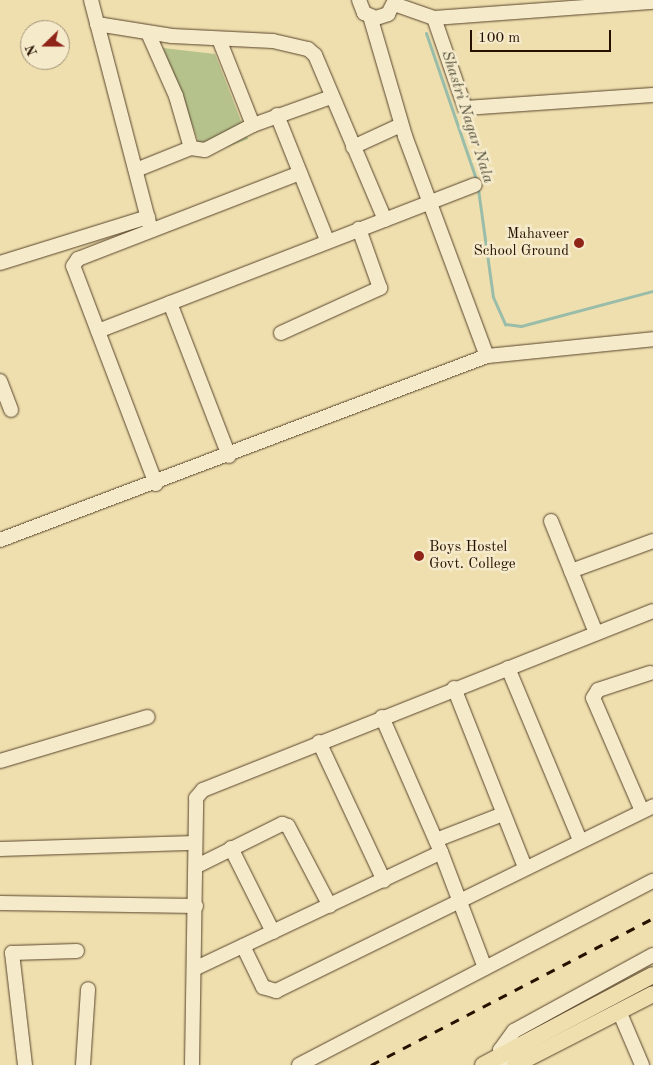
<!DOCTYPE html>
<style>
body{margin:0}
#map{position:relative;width:653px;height:1065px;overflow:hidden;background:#efdfae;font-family:"Old Standard TT",serif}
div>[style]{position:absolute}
.green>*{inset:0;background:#b6c28c}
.stream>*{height:3px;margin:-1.5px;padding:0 1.5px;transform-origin:1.5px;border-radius:1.5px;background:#9abdaa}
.roads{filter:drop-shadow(0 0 1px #58442c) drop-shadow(0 0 1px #58442c)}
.minor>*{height:14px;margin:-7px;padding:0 7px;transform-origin:7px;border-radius:7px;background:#f5eaca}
.major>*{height:16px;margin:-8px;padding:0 8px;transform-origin:8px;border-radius:8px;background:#efdfae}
.rail>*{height:3px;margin-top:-1.5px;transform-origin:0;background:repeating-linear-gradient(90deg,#261000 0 9px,transparent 0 18px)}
.dots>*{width:14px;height:14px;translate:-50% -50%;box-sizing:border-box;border:2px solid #f5eaca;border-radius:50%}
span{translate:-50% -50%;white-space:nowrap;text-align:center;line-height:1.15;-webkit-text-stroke:5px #f5eaca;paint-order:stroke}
.poi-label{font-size:15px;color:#261000}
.right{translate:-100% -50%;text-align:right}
.left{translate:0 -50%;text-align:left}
.water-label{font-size:16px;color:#4f4d3c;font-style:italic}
.north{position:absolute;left:20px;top:20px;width:50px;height:50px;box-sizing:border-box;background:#f5eaca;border:1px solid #a29379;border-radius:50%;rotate:248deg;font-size:14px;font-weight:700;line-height:20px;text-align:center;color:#261000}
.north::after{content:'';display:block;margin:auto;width:18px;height:22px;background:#8f2418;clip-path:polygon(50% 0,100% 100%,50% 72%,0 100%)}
.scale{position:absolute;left:470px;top:30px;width:141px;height:22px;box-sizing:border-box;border:2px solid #261000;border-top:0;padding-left:6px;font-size:15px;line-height:18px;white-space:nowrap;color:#261000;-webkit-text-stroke:4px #f5eaca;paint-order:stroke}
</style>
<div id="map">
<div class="green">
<i style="clip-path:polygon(163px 48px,215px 54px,248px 139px,204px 156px)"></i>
</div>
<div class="stream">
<i style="left:426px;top:33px;width:157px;rotate:71.1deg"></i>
<i style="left:478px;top:189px;width:109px;rotate:82.1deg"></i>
<i style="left:493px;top:297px;width:30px;rotate:66deg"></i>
<i style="left:505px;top:324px;width:16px;rotate:7deg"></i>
<i style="left:521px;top:326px;width:137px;rotate:-14.9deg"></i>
</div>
<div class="roads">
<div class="minor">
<i style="left:91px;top:0;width:238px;rotate:75.4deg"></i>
<i style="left:359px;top:0;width:14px;rotate:69deg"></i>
<i style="left:364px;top:13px;width:13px;rotate:23deg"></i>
<i style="left:376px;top:18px;width:13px;rotate:-18deg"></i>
<i style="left:388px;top:14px;width:16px;rotate:-63deg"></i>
<i style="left:394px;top:4px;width:42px;rotate:19.3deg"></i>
<i style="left:434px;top:18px;width:220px;rotate:-4.2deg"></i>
<i style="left:370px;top:16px;width:125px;rotate:73.7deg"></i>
<i style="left:405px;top:136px;width:235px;rotate:69.6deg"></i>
<i style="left:434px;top:18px;width:95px;rotate:71deg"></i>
<i style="left:465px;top:108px;width:188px;rotate:-4deg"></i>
<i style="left:97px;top:24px;width:76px;rotate:9.1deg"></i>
<i style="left:172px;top:36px;width:101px;rotate:2.8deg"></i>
<i style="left:273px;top:41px;width:36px;rotate:13deg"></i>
<i style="left:308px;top:49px;width:9px;rotate:41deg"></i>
<i style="left:315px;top:55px;width:179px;rotate:67deg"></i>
<i style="left:148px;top:33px;width:69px;rotate:66deg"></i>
<i style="left:176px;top:96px;width:54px;rotate:73.9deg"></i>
<i style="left:191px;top:148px;width:14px;rotate:8deg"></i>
<i style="left:205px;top:150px;width:54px;rotate:-27.5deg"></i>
<i style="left:253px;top:125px;width:92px;rotate:-111.6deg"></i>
<i style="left:277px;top:115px;width:135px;rotate:68.2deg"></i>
<i style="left:253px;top:125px;width:83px;rotate:-19.7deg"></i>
<i style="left:353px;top:147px;width:53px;rotate:-24.6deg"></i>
<i style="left:136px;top:170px;width:59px;rotate:-21.8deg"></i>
<i style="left:0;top:263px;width:155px;rotate:-17.3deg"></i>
<i style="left:170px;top:303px;width:164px;rotate:68.9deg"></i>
<i style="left:98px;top:331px;width:404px;rotate:-21.2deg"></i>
<i style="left:281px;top:333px;width:109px;rotate:-24.4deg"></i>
<i style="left:380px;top:288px;width:63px;rotate:-109.6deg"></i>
<i style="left:0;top:381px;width:31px;rotate:69deg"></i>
<i style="left:156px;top:484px;width:233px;rotate:-110.8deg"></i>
<i style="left:73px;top:266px;width:9px;rotate:-54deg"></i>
<i style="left:78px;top:259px;width:238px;rotate:-21.2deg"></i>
<i style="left:551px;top:521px;width:121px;rotate:68.1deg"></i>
<i style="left:0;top:540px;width:521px;rotate:-20.7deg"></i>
<i style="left:487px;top:356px;width:167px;rotate:-5.8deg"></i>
<i style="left:571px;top:571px;width:87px;rotate:-20.1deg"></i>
<i style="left:508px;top:668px;width:186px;rotate:67.3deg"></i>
<i style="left:454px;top:688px;width:193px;rotate:68.4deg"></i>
<i style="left:382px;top:717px;width:147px;rotate:66.4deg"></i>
<i style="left:319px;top:742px;width:153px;rotate:64.9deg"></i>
<i style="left:0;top:761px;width:154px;rotate:-16.6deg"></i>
<i style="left:642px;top:811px;width:123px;rotate:-113.4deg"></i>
<i style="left:593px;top:698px;width:9px;rotate:-58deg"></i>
<i style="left:598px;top:690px;width:55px;rotate:-18.1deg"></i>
<i style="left:436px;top:840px;width:72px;rotate:-21.2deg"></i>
<i style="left:231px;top:848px;width:94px;rotate:63.4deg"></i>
<i style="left:0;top:849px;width:195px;rotate:-1.8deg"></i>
<i style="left:199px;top:865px;width:93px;rotate:-26.3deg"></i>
<i style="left:282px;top:824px;width:6px;rotate:18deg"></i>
<i style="left:288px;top:826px;width:90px;rotate:62.3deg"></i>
<i style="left:0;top:903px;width:196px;rotate:0.9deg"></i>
<i style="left:243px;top:946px;width:46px;rotate:64deg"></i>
<i style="left:263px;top:987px;width:14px;rotate:17deg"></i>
<i style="left:276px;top:991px;width:420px;rotate:-26.1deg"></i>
<i style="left:194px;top:969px;width:273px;rotate:-25.3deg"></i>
<i style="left:441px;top:852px;width:124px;rotate:69.2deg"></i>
<i style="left:619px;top:1011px;width:59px;rotate:66.9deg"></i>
<i style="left:25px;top:1065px;width:113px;rotate:-96.6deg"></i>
<i style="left:12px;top:953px;width:65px;rotate:-1.8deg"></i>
<i style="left:83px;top:1065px;width:76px;rotate:-86.2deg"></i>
<i style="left:192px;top:1065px;width:267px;rotate:-89.1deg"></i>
<i style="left:196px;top:798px;width:11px;rotate:-49deg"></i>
<i style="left:203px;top:790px;width:484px;rotate:-21.7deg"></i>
<i style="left:299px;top:1065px;width:399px;rotate:-27.5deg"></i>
<i style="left:505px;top:1065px;width:16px;rotate:-108deg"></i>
<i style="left:500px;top:1050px;width:24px;rotate:-54deg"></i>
<i style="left:514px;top:1031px;width:158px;rotate:-28.7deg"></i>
</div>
<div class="major">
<i style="left:483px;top:1065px;width:192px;rotate:-27.9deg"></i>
<i style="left:515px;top:1065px;width:155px;rotate:-27.2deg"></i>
</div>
</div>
<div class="rail">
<i style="left:371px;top:1065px;width:318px;rotate:-27.5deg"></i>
</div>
<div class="dots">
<i style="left:579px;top:243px;background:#8f2418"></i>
<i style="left:419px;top:556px;background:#8f2418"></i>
</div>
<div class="poi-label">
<span class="right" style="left:569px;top:243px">Mahaveer<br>School Ground</span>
<span class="left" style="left:429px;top:556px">Boys Hostel<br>Govt. College</span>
</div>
<div class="water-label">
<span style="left:467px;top:117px;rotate:72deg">Shastri Nagar Nala</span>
</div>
<div class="north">N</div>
<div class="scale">100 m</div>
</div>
